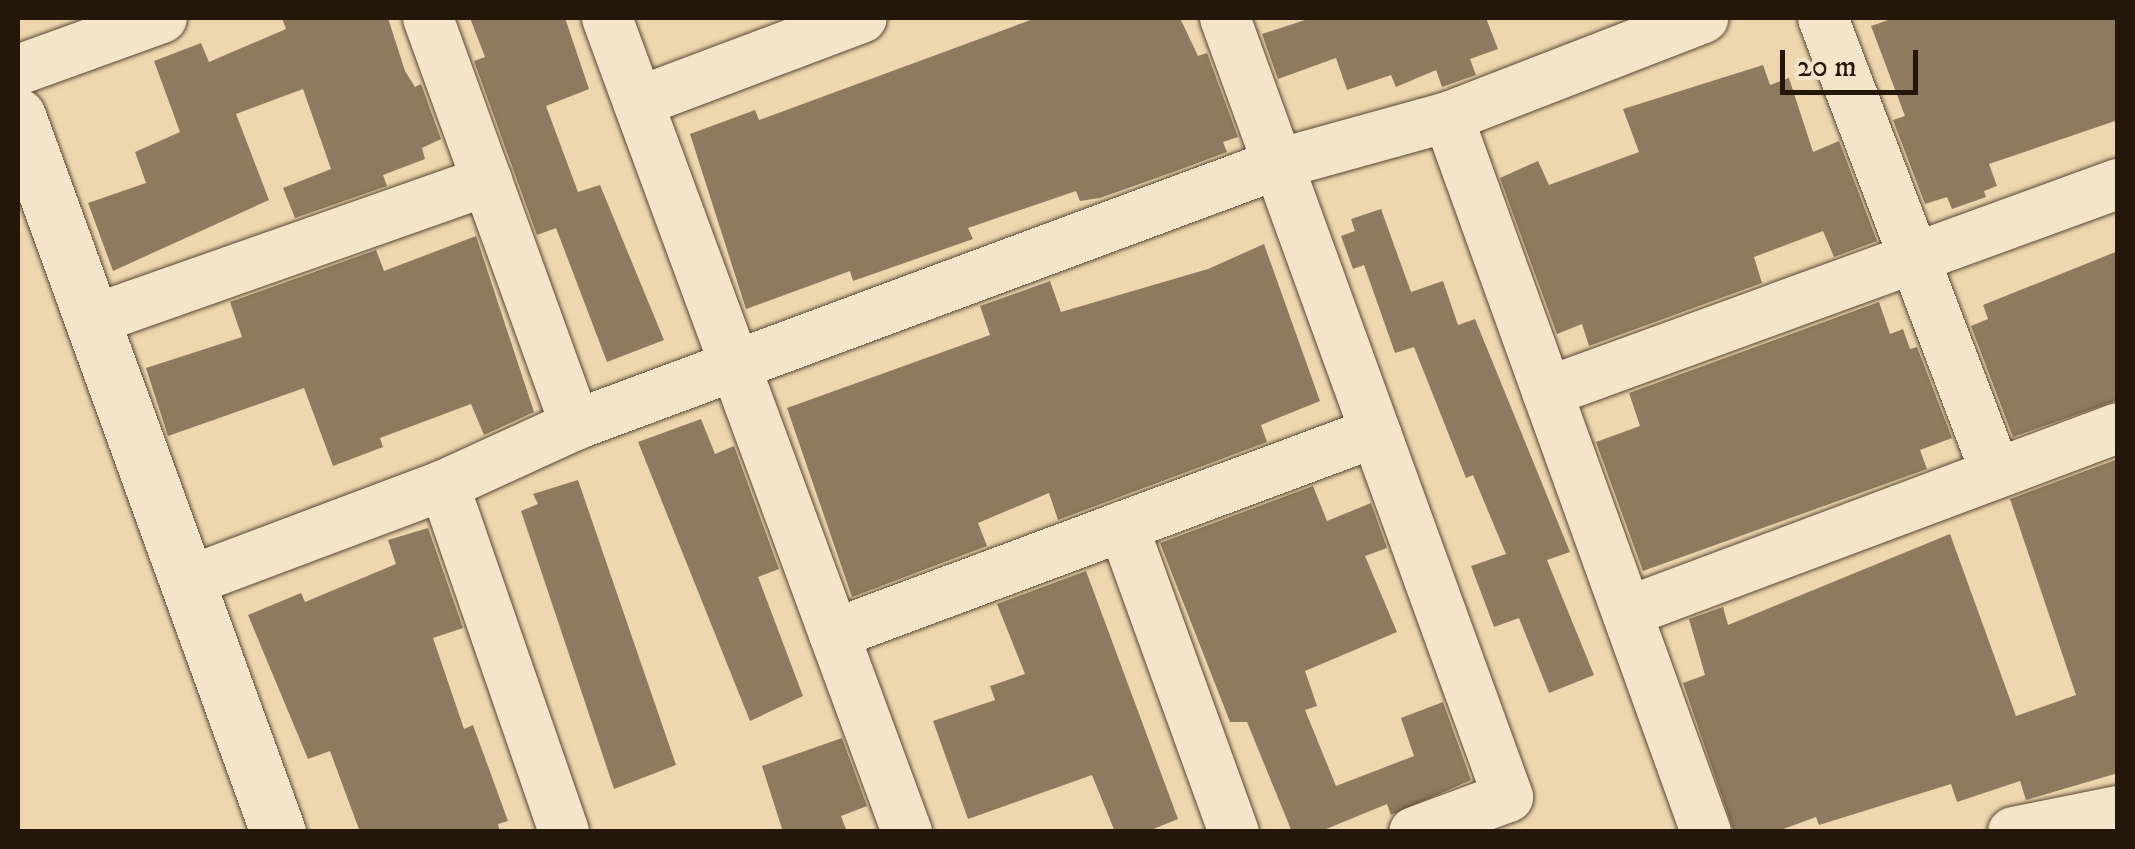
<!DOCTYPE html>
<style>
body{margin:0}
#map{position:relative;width:2135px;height:849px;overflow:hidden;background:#eed7ae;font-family:"IM FELL DW Pica",serif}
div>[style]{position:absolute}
.building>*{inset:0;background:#8e7a5f}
.roads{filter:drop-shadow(0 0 2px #574633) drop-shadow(0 0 2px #574633)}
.minor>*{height:50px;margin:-25px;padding:0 25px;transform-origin:25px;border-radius:25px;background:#f4e5ca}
.tertiary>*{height:55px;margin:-27.5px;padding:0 27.5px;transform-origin:27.5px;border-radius:27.5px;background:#f4e5ca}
span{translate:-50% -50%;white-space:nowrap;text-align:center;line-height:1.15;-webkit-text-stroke:9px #f4e5ca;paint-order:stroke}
.frame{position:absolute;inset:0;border:20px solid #25160a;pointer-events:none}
.scale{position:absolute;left:1780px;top:50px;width:138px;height:45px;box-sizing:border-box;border:5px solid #25160a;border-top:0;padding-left:12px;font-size:30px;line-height:35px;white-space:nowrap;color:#25160a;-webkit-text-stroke:8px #f4e5ca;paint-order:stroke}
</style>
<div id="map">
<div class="building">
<i style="clip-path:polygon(282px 18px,388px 18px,405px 71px,415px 87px,421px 84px,441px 139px,422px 148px,425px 159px,383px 175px,387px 186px,295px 218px,283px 188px,331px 169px,303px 89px,236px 114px,269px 200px,113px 271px,88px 203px,146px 183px,135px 152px,180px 132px,154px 61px,201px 43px,209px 62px,286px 29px)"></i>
<i style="clip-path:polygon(470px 18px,565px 18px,589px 89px,546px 106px,578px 192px,600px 185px,664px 340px,607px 362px,556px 228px,537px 235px,474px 61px,485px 57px)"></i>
<i style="clip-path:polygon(1036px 18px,1180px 18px,1198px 56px,1207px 53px,1238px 137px,1223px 142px,1227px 152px,1176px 171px,1100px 198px,1080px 201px,1076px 191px,968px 228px,973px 239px,853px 281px,850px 271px,746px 309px,690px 134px,755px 110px,759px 120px)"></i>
<i style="clip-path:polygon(1311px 18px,1486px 18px,1498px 49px,1470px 59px,1476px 75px,1442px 87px,1436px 70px,1396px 87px,1391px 75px,1347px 90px,1336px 58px,1278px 79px,1262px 34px)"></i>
<i style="clip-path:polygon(1894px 18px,2118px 18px,2118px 120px,1989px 164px,1997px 186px,1984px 191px,1986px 197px,1952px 209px,1947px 197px,1925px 204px,1893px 120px,1905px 116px,1871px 26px)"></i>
<i style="clip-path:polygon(1763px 65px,1770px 85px,1789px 78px,1813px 152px,1839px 141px,1877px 241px,1834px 257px,1823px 231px,1754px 257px,1762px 283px,1589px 346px,1582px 324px,1557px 334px,1500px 178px,1538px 161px,1549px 185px,1639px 152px,1623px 109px)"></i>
<i style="clip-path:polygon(1381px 209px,1411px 292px,1443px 281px,1458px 325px,1475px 319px,1570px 552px,1547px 560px,1594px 675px,1549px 693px,1519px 618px,1494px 627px,1471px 566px,1506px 554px,1473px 475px,1466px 478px,1414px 347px,1395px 353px,1364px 265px,1353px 269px,1341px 236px,1355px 231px,1351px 219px)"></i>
<i style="clip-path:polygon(476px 236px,534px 412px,484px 435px,471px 404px,380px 438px,383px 447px,333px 466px,304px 388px,168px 436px,146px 368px,242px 337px,230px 302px,376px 250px,384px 271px)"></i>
<i style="clip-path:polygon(1264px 244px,1320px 401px,1261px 425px,1267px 442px,1058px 520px,1049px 493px,978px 523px,987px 546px,852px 597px,787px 408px,990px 335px,980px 306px,1050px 281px,1061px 312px,1208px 269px)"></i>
<i style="clip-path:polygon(2118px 251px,2118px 400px,2013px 437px,1971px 326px,1988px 319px,1983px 305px)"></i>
<i style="clip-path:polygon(1879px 302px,1890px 334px,1903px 329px,1910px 349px,1917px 347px,1952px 438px,1920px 450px,1927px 469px,1643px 571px,1596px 442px,1640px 426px,1629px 393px)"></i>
<i style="clip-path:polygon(701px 419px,715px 454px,734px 446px,779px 569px,758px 577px,803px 696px,750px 721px,638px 442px)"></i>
<i style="clip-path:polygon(2118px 459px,2118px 773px,2026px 800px,2020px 781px,1957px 802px,1951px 784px,1819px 825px,1816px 817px,1775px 832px,1734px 832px,1683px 683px,1705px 675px,1689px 619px,1723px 607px,1728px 625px,1950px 534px,2016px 716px,2076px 695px,2010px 499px)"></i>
<i style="clip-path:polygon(578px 480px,676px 765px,614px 789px,521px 511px,538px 504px,533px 494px)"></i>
<i style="clip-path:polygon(1313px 486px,1327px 521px,1371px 503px,1387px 548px,1365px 556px,1397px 632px,1305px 671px,1317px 706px,1305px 710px,1336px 786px,1414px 756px,1401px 718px,1443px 702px,1471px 780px,1391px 815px,1387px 804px,1319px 832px,1292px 832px,1247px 722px,1230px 722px,1160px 543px)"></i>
<i style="clip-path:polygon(428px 528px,463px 628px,433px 638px,464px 729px,473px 725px,508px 821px,498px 824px,500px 832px,360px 832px,330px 751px,308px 759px,248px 615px,301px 593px,305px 602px,396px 564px,388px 540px)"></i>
<i style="clip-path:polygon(1086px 571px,1178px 819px,1146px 832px,1115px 832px,1092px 775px,968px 819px,933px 721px,995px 700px,990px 686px,1025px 674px,997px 604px)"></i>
<i style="clip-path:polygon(842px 738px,867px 806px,841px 816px,847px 832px,783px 832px,762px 766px)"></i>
</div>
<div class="roads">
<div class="minor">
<i style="left:428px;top:18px;width:433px;rotate:70.1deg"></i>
<i style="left:607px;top:18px;width:868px;rotate:69.77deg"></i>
<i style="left:1225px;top:18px;width:829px;rotate:70.03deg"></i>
<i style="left:1508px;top:797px;width:100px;rotate:159.6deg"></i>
<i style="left:1823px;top:18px;width:487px;rotate:69.2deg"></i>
<i style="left:18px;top:70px;width:153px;rotate:-19.9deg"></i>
<i style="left:638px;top:102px;width:239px;rotate:-20.6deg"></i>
<i style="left:1448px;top:117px;width:760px;rotate:70.16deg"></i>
<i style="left:92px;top:320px;width:419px;rotate:-19.4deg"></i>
<i style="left:1547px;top:392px;width:608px;rotate:-20.02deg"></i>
<i style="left:444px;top:485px;width:367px;rotate:70.9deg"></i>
<i style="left:1123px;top:526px;width:326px;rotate:70.1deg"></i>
<i style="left:189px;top:581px;width:272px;rotate:-20.6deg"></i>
<i style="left:444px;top:485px;width:144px;rotate:-24.6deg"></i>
<i style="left:575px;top:425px;width:750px;rotate:-20.37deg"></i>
<i style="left:1278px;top:164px;width:176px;rotate:-15.5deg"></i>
<i style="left:1448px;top:117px;width:274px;rotate:-21.2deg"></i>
<i style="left:1627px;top:612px;width:524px;rotate:-20.54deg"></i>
<i style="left:834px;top:634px;width:578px;rotate:-20.44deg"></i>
<i style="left:2013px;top:832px;width:107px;rotate:-11.3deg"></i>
</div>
<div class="tertiary">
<i style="left:18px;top:116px;width:762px;rotate:70.04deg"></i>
</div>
</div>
<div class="frame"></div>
<div class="scale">20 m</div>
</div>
